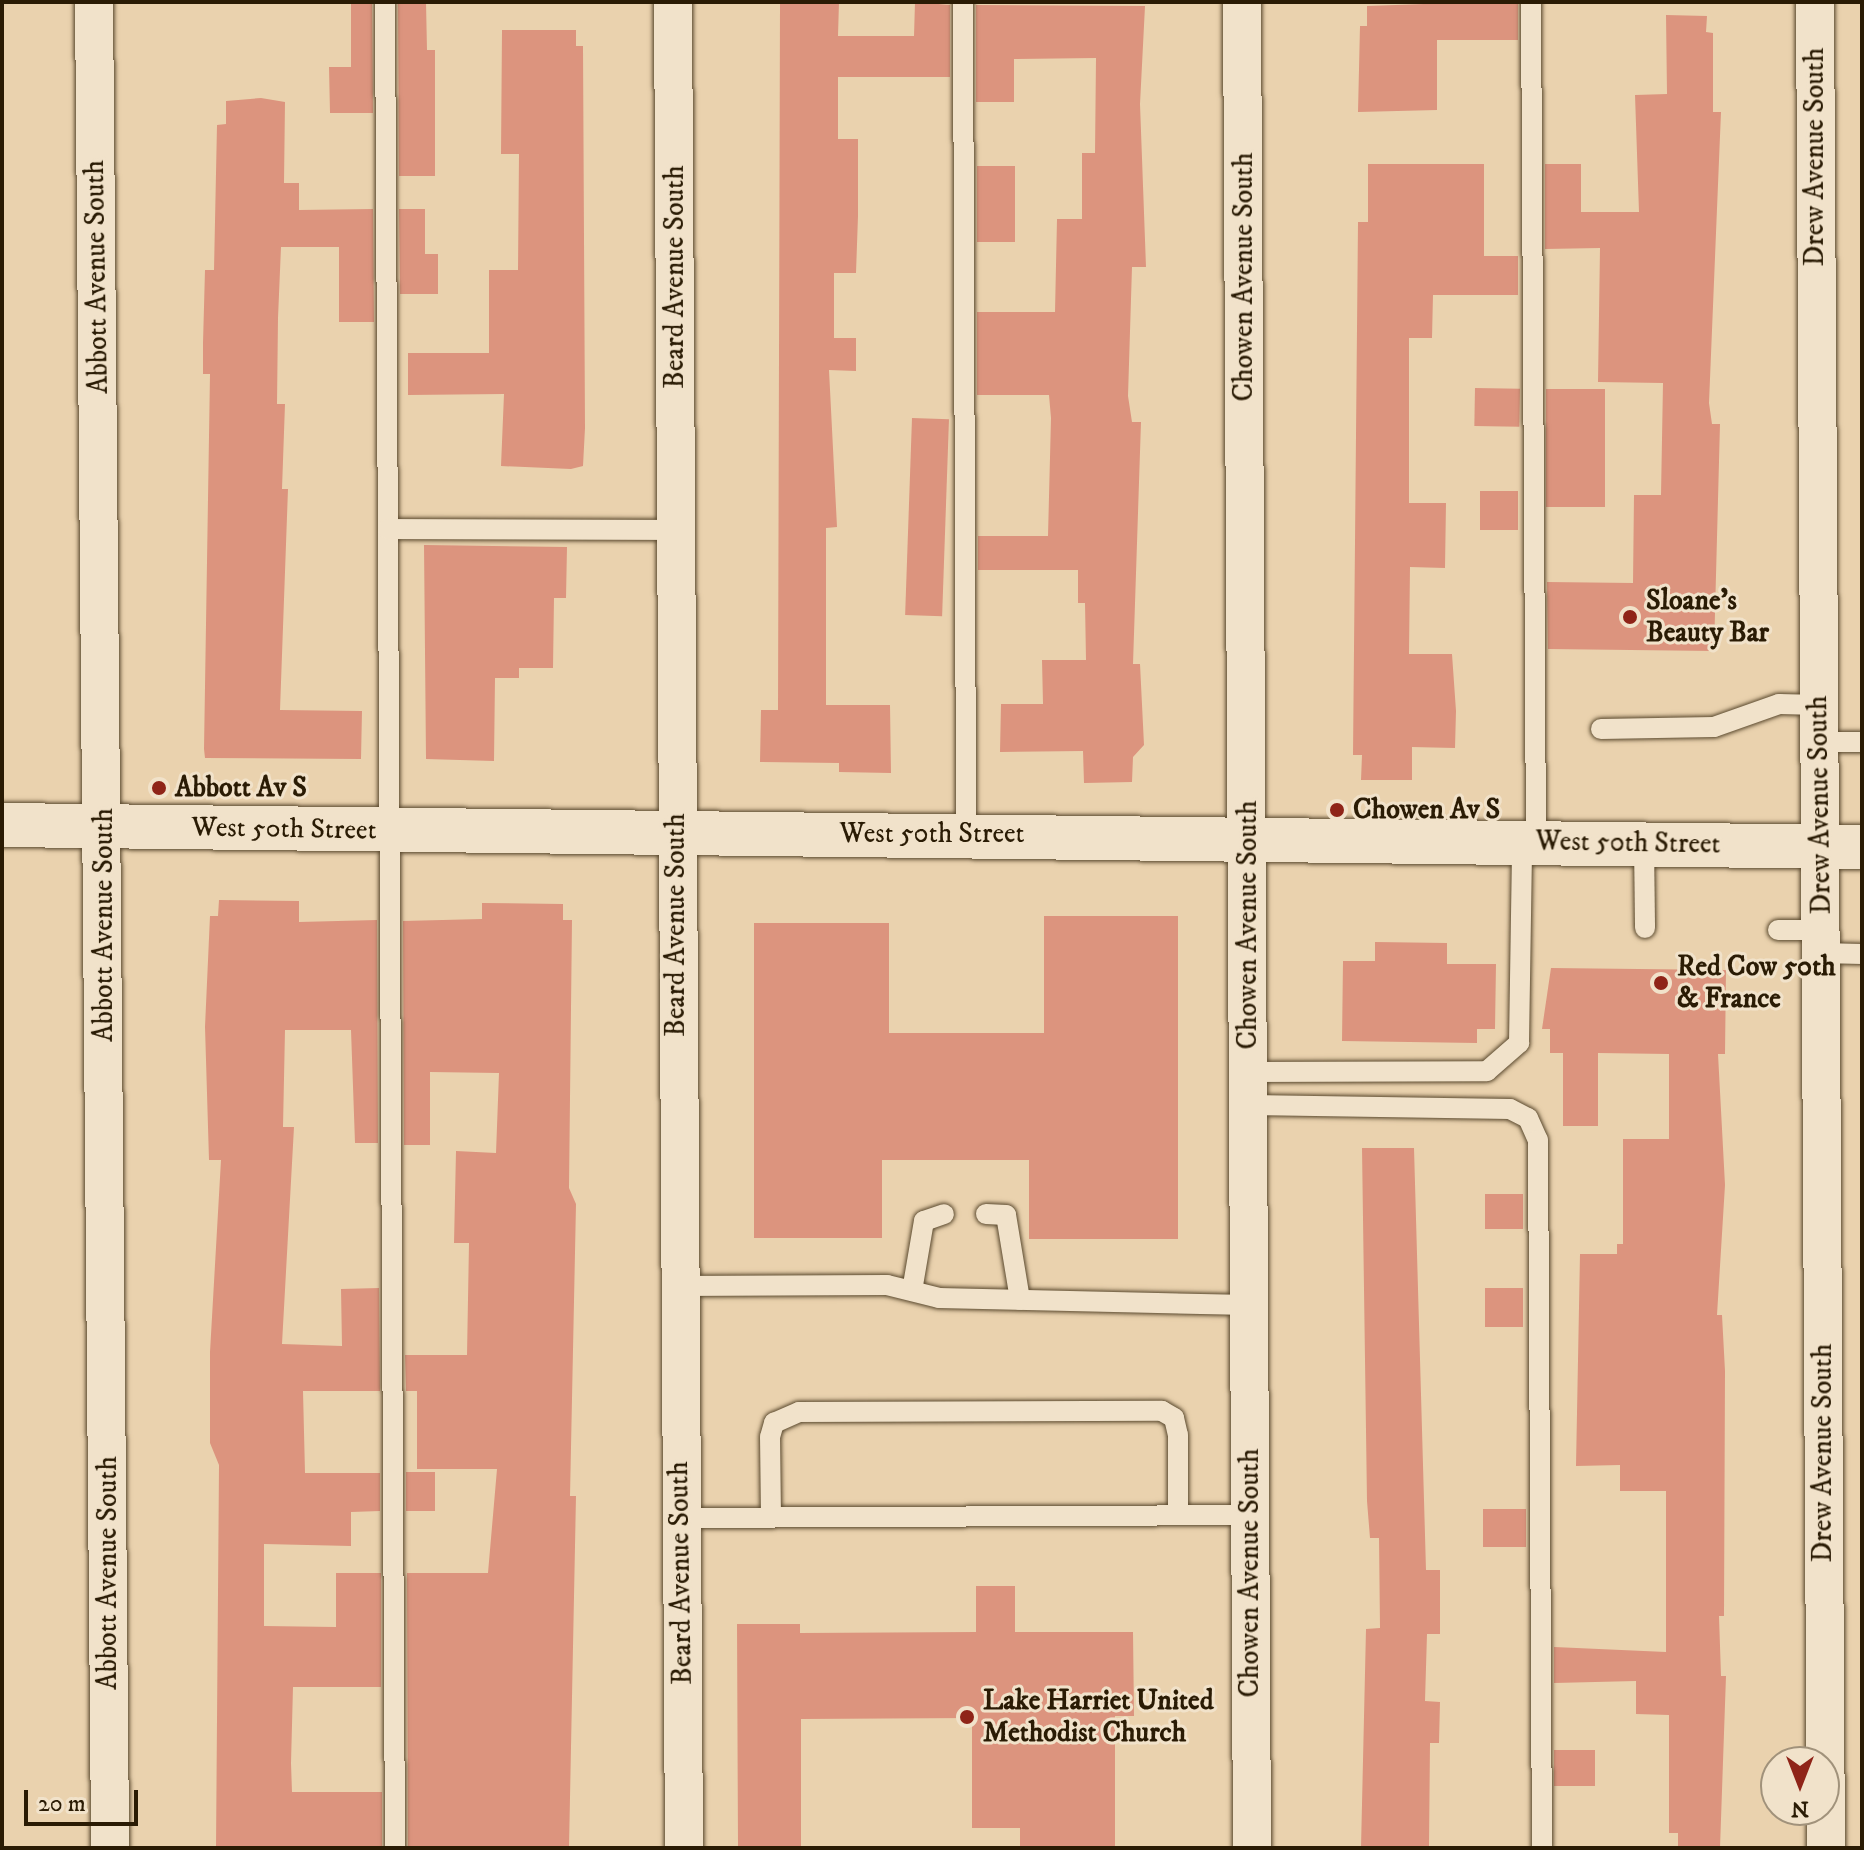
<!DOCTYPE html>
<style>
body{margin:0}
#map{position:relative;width:1864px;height:1850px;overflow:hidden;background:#ead2ae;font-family:"IM FELL DW Pica",serif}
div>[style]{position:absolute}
.building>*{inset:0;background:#dc947e;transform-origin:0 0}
.roads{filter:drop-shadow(0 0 2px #5a492e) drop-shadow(0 0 2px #5a492e)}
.lane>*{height:20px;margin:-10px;padding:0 10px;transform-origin:10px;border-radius:10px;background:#f1e2ca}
.street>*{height:38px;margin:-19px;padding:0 19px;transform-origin:19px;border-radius:19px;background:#f1e2ca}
.secondary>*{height:44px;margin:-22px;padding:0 22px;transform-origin:22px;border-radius:22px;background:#f1e2ca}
.dots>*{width:22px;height:22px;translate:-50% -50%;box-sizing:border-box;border:4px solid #f1e2ca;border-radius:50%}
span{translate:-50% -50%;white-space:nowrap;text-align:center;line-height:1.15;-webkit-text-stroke:6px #f1e2ca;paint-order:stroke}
.street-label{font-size:28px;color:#2a1b04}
.poi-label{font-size:28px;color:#2a1b04;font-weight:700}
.left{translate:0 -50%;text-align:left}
.frame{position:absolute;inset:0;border:4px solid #2a1b04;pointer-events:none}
.north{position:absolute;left:1760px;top:1746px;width:80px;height:80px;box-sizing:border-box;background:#f1e2ca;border:2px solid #a1927b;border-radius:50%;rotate:180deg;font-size:22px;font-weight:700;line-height:32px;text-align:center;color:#2a1b04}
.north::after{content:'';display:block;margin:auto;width:28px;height:36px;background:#8f2418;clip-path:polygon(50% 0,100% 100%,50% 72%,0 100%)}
.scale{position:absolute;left:24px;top:1790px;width:114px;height:36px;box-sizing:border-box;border:4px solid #2a1b04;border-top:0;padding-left:10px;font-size:24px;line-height:28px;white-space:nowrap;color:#2a1b04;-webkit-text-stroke:6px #f1e2ca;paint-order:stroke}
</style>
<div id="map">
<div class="building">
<i style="clip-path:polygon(351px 2px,372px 2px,373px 113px,330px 113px,329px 67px,351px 67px)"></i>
<i style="clip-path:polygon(398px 2px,426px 2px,427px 50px,435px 50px,435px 176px,399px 176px)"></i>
<i style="clip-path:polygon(780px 2px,839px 2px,838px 36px,914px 36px,915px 2px,950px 5px,950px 77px,838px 77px,838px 139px,858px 139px,858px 216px,856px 273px,834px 273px,834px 338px,856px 338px,856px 371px,829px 370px,837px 527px,826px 528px,826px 705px,890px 705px,891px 773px,839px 772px,839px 763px,760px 762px,761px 710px,778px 710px)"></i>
<i style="clip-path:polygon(1481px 2px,1518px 2px,1518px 40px,1437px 40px,1437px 110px,1358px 112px,1360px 26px,1367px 26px,1367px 6px)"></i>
<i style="clip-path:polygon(976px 5px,1145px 6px,1140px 104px,1146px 267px,1132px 267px,1128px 396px,1132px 422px,1141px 422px,1133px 664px,1140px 664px,1144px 745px,1133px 757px,1132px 782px,1084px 783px,1083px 751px,1000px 752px,1001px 704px,1043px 704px,1042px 660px,1086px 660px,1085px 603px,1078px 603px,1078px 570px,978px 570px,978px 536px,1048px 536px,1051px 418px,1049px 395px,977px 395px,977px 312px,1055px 312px,1057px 219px,1082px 219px,1082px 153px,1095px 153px,1096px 58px,1014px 59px,1014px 102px,976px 102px)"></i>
<i style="clip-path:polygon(1666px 15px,1707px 16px,1706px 32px,1713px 33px,1713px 112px,1721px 112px,1709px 403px,1712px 424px,1720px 424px,1714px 651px,1548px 649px,1547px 582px,1633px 583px,1634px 495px,1661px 495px,1663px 383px,1598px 382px,1600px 248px,1545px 249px,1545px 164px,1581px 164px,1581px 212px,1639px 212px,1635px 95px,1667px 94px)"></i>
<i style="clip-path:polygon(502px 30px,576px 30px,576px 46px,583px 46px,585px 428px,583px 466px,571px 469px,501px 466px,504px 394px,408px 395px,408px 353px,489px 353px,489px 270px,518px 270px,519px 154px,501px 154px)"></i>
<i style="clip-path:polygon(261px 98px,285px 102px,284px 183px,299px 183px,299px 210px,373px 209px,374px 322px,339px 322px,339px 247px,281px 247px,278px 318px,277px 404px,285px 404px,282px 489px,288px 489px,280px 710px,362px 711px,361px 759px,205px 758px,204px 749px,210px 374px,203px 374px,203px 343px,205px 270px,214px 270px,217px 125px,226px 124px,226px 101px)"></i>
<i style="clip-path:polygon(1368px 164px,1484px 164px,1484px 256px,1518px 256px,1518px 295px,1433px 295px,1432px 338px,1409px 338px,1409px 503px,1446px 503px,1445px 568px,1410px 567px,1409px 654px,1452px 654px,1456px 711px,1455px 748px,1412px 747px,1412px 780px,1361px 780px,1362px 755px,1353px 755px,1358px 222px,1368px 222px)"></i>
<i style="left:977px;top:166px;width:38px;height:76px"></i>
<i style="clip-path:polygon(399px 209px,425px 209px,425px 254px,438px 254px,438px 294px,400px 294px)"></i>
<i style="left:1475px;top:388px;width:45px;height:38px;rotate:1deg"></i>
<i style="left:1546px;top:389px;width:59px;height:118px"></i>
<i style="left:912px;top:418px;width:37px;height:197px;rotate:2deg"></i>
<i style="left:1480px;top:491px;width:38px;height:39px"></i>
<i style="clip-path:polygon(424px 545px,567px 547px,566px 598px,554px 598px,553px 668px,519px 668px,519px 678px,495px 678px,494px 761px,426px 759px)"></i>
<i style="clip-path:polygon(219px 900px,299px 901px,299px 922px,377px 920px,378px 1143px,355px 1143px,351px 1030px,285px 1030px,283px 1127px,294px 1127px,282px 1344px,342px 1346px,341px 1289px,379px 1288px,380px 1391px,303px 1391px,305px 1473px,380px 1473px,380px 1511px,351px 1512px,351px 1546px,264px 1544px,264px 1626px,336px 1627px,336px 1573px,381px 1573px,381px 1687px,293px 1687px,291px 1763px,292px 1792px,382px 1792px,382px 1848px,216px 1848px,219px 1465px,210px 1443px,210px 1352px,221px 1160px,209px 1160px,205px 1027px,210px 916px,218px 916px)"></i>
<i style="clip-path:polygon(482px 903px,563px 904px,563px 920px,572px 920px,569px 1188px,576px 1204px,570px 1496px,576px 1496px,569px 1848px,408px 1848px,407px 1573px,488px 1573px,497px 1469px,417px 1469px,417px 1391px,406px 1391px,405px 1355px,467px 1355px,469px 1243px,454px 1243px,456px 1151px,496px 1153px,499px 1073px,430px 1072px,430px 1145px,404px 1145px,403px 921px,482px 919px)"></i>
<i style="clip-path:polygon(1044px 916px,1178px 916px,1178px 1239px,1029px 1239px,1029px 1160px,882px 1160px,882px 1238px,754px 1238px,754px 923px,889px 923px,889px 1033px,1044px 1033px)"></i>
<i style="clip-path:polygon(1375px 942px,1447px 943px,1447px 964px,1496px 964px,1495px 1029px,1477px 1029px,1477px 1043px,1342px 1041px,1343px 961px,1375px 961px)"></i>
<i style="clip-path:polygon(1551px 968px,1726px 970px,1725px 1054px,1718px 1054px,1725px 1185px,1717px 1315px,1722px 1315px,1725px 1371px,1724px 1616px,1719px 1616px,1721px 1676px,1726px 1676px,1720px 1848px,1678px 1848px,1678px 1833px,1669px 1833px,1669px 1715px,1636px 1714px,1636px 1681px,1554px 1683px,1554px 1647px,1666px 1652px,1666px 1491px,1620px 1491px,1620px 1465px,1576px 1466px,1580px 1254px,1617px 1254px,1617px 1244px,1623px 1244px,1623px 1139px,1669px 1139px,1669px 1054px,1598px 1053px,1598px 1126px,1563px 1126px,1563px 1053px,1550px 1053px,1550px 1029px,1542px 1029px)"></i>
<i style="clip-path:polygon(1362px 1148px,1414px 1148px,1426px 1570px,1440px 1570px,1440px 1634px,1427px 1634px,1425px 1701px,1440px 1702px,1439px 1743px,1430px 1743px,1429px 1848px,1361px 1848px,1366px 1629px,1380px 1628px,1379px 1538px,1370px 1538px,1367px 1501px)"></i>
<i style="left:1485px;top:1194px;width:38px;height:35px"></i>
<i style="left:1485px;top:1288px;width:38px;height:39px"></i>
<i style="left:406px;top:1472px;width:29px;height:39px"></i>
<i style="left:1483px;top:1509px;width:43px;height:38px"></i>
<i style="clip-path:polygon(976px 1586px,1015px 1586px,1015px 1632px,1133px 1632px,1134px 1716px,1115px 1716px,1115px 1848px,1020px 1848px,1020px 1828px,972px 1828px,972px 1718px,801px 1719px,801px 1848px,738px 1848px,737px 1624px,800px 1624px,800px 1633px,976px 1632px)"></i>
<i style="left:1554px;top:1750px;width:41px;height:36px"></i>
</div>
<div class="roads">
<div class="lane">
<i style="left:385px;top:2px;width:1846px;rotate:89.69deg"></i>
<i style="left:963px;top:2px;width:831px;rotate:89.79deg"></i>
<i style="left:1531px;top:2px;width:840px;rotate:89.66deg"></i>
<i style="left:388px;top:529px;width:288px;rotate:0.2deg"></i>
<i style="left:1601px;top:729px;width:113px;rotate:-1deg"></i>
<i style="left:1714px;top:727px;width:69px;rotate:-19.5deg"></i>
<i style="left:1779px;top:704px;width:40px;rotate:1.4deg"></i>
<i style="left:1819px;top:742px;width:43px"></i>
<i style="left:1644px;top:843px;width:85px;rotate:89.3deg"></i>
<i style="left:1778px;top:930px;width:43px"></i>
<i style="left:1821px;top:953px;width:41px;rotate:1.4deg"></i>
<i style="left:1249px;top:1072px;width:238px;rotate:-0.2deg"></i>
<i style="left:1487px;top:1071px;width:43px;rotate:-41.2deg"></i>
<i style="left:1519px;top:1043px;width:202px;rotate:-89.1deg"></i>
<i style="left:1250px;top:1105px;width:260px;rotate:0.9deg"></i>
<i style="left:1510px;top:1109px;width:20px;rotate:27deg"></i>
<i style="left:1528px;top:1118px;width:24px;rotate:66deg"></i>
<i style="left:1538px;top:1140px;width:708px;rotate:89.68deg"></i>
<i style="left:986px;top:1214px;width:20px;rotate:3deg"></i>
<i style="left:1006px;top:1215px;width:86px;rotate:80.6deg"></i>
<i style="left:678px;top:1286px;width:209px;rotate:-0.3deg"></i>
<i style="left:887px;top:1285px;width:54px;rotate:14deg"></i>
<i style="left:939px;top:1298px;width:310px;rotate:1.3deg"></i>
<i style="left:912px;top:1291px;width:71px;rotate:-80.3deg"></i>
<i style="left:924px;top:1221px;width:21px;rotate:-19deg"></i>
<i style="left:771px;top:1517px;width:80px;rotate:-90.7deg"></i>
<i style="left:770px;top:1437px;width:15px;rotate:-74deg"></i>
<i style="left:774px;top:1423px;width:27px;rotate:-24deg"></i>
<i style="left:799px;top:1412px;width:363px;rotate:-0.2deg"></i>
<i style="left:1162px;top:1411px;width:14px;rotate:30deg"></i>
<i style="left:1174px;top:1418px;width:17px;rotate:77deg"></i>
<i style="left:1178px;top:1435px;width:79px;rotate:90deg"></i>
<i style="left:680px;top:1518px;width:570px;rotate:-0.3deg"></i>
</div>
<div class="street">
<i style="left:94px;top:2px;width:1846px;rotate:89.5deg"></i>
<i style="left:673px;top:2px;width:1846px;rotate:89.66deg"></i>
<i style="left:1242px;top:2px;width:1846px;rotate:89.69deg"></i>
<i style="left:1815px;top:2px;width:1846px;rotate:89.66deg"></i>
</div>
<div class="secondary">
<i style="left:2px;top:825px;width:1860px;rotate:0.68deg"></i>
</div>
</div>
<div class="dots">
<i style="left:1630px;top:617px;background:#8f2418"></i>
<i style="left:159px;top:788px;background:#8f2418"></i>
<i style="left:1337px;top:810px;background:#8f2418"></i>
<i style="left:1661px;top:983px;background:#8f2418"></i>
<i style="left:967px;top:1717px;background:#8f2418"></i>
</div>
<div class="street-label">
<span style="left:1815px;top:157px;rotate:-90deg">Drew Avenue South</span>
<span style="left:97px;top:277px;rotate:-91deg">Abbott Avenue South</span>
<span style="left:675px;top:277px;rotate:-90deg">Beard Avenue South</span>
<span style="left:1244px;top:277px;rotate:-90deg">Chowen Avenue South</span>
<span style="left:1820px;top:805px;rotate:-91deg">Drew Avenue South</span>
<span style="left:284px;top:829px;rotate:1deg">West 50th Street</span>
<span style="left:932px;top:834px">West 50th Street</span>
<span style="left:1628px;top:843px;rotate:1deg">West 50th Street</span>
<span style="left:104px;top:925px;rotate:-90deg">Abbott Avenue South</span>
<span style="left:676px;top:925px;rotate:-90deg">Beard Avenue South</span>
<span style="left:1248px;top:925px;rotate:-90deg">Chowen Avenue South</span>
<span style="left:1823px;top:1453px;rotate:-90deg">Drew Avenue South</span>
<span style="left:108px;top:1573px;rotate:-90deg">Abbott Avenue South</span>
<span style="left:681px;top:1573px;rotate:-91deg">Beard Avenue South</span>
<span style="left:1250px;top:1573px;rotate:-90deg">Chowen Avenue South</span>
</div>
<div class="poi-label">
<span class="left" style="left:1646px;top:617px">Sloane's<br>Beauty Bar</span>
<span class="left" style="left:175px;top:788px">Abbott Av S</span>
<span class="left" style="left:1353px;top:810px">Chowen Av S</span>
<span class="left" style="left:1677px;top:983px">Red Cow 50th<br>&amp; France</span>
<span class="left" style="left:983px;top:1717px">Lake Harriet United<br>Methodist Church</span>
</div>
<div class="frame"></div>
<div class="north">N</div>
<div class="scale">20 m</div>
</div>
